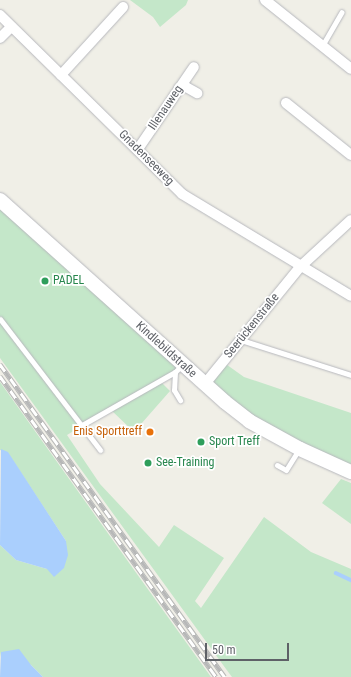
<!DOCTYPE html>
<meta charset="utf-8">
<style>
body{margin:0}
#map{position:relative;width:351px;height:677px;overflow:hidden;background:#f0efe7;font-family:"Roboto Condensed",sans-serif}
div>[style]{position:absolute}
.green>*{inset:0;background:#c4e7c9}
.water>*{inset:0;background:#aacffd}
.stream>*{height:3.5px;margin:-1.75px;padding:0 1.75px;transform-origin:1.75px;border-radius:1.75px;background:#aacffd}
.roads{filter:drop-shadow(0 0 1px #b7b8bd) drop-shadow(0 0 1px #b7b8bd)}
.service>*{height:5px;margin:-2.5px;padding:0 2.5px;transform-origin:2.5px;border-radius:2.5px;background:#fff}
.minor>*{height:10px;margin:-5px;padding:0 5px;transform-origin:5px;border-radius:5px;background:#fff}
.secondary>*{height:14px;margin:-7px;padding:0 7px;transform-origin:7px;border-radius:7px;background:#fff}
.rail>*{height:4.5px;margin-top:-2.25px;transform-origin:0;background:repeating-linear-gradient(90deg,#fff 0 9px,#b7b8b8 0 18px);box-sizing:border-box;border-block:1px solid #b7b8b8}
.dots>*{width:11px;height:11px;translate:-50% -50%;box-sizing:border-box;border:2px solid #fff;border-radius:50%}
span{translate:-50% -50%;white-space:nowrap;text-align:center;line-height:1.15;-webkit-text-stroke:3.5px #fff;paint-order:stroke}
.street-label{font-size:12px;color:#5e6167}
.leisure-label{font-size:12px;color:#27864d}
.left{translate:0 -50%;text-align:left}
.food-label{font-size:12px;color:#c56008}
.right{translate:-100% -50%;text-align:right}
.scale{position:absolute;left:205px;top:643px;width:84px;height:18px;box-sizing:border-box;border:2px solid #5e6167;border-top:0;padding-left:5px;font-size:12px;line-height:14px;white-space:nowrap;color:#5e6167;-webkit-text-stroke:3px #fff;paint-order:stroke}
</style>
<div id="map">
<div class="green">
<i style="clip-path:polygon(130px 0,188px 0,186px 5px,160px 27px,153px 17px)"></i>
<i style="clip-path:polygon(0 200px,182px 365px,160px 381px,170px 391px,134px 432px,110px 409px,67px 435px,100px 484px,159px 547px,174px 525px,224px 558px,195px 601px,201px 608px,264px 517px,311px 552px,351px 569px,351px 677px,232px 677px,226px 669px,0 358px)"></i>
<i style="clip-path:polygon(223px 362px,244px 377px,351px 413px,351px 469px,300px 449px,204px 385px)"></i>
<i style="clip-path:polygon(0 382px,137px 574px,211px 677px,43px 677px,31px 665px,1px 652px,0 657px,0 545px,16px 560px,47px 569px,66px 541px,8px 453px,0 450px)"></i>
<i style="clip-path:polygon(341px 479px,351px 483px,351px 524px,322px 503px)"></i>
</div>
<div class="water">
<i style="clip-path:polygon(1px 449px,8px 452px,66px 541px,68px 555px,64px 568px,54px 577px,47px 569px,16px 560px,0 545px)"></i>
<i style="clip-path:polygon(19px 649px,31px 665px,43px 677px,0 677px,1px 652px)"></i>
</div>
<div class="stream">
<i style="left:336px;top:573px;width:17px;rotate:25deg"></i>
</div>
<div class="roads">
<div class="service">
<i style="left:322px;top:46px;width:39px;rotate:-60deg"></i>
<i style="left:0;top:319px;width:165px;rotate:52.6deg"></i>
<i style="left:241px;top:340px;width:115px;rotate:17.7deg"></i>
<i style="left:175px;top:372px;width:18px;rotate:93deg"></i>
<i style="left:174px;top:390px;width:12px;rotate:59deg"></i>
<i style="left:82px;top:425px;width:107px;rotate:-29.7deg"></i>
<i style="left:175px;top:372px;width:10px;rotate:-45deg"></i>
<i style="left:277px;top:465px;width:10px;rotate:29deg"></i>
<i style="left:286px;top:470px;width:25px;rotate:-58deg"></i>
</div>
<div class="minor">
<i style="left:265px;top:0;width:110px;rotate:38.7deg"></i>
<i style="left:0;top:15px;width:255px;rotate:44.5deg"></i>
<i style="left:182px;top:194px;width:197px;rotate:31.1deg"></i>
<i style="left:0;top:38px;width:16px;rotate:-45deg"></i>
<i style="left:61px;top:75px;width:92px;rotate:-47.6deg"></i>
<i style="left:179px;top:88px;width:7px;rotate:-8deg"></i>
<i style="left:186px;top:87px;width:13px;rotate:29deg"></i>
<i style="left:286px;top:103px;width:83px;rotate:38.7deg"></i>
<i style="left:138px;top:149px;width:99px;rotate:-55.7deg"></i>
<i style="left:204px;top:385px;width:152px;rotate:-50.9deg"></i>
<i style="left:300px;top:267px;width:69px;rotate:-42.7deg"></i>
</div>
<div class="secondary">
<i style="left:0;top:200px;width:302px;rotate:41.9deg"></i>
<i style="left:225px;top:402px;width:31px;rotate:38deg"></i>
<i style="left:249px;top:421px;width:58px;rotate:28.8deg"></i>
<i style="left:300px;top:449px;width:56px;rotate:24.3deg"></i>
</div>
</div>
<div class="rail">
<i style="left:0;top:364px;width:385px;rotate:54.3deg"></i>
<i style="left:0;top:376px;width:370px;rotate:54.3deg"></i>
</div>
<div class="dots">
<i style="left:45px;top:281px;background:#2e9e5b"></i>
<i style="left:150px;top:432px;background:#e8710a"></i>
<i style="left:201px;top:442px;background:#2e9e5b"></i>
<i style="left:148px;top:463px;background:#2e9e5b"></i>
</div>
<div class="street-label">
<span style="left:166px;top:108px;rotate:-56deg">Illenauweg</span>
<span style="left:146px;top:158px;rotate:45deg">Gnadenseeweg</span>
<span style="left:252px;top:326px;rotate:-51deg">Seerückenstraße</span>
<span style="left:166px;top:350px;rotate:42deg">Kindlebildstraße</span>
</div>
<div class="leisure-label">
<span class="left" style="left:53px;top:281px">PADEL</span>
<span class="left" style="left:209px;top:442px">Sport Treff</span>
<span class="left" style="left:156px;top:463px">See-Training</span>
</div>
<div class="food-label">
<span class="right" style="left:142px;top:432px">Enis Sporttreff</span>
</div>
<div class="scale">50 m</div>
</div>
